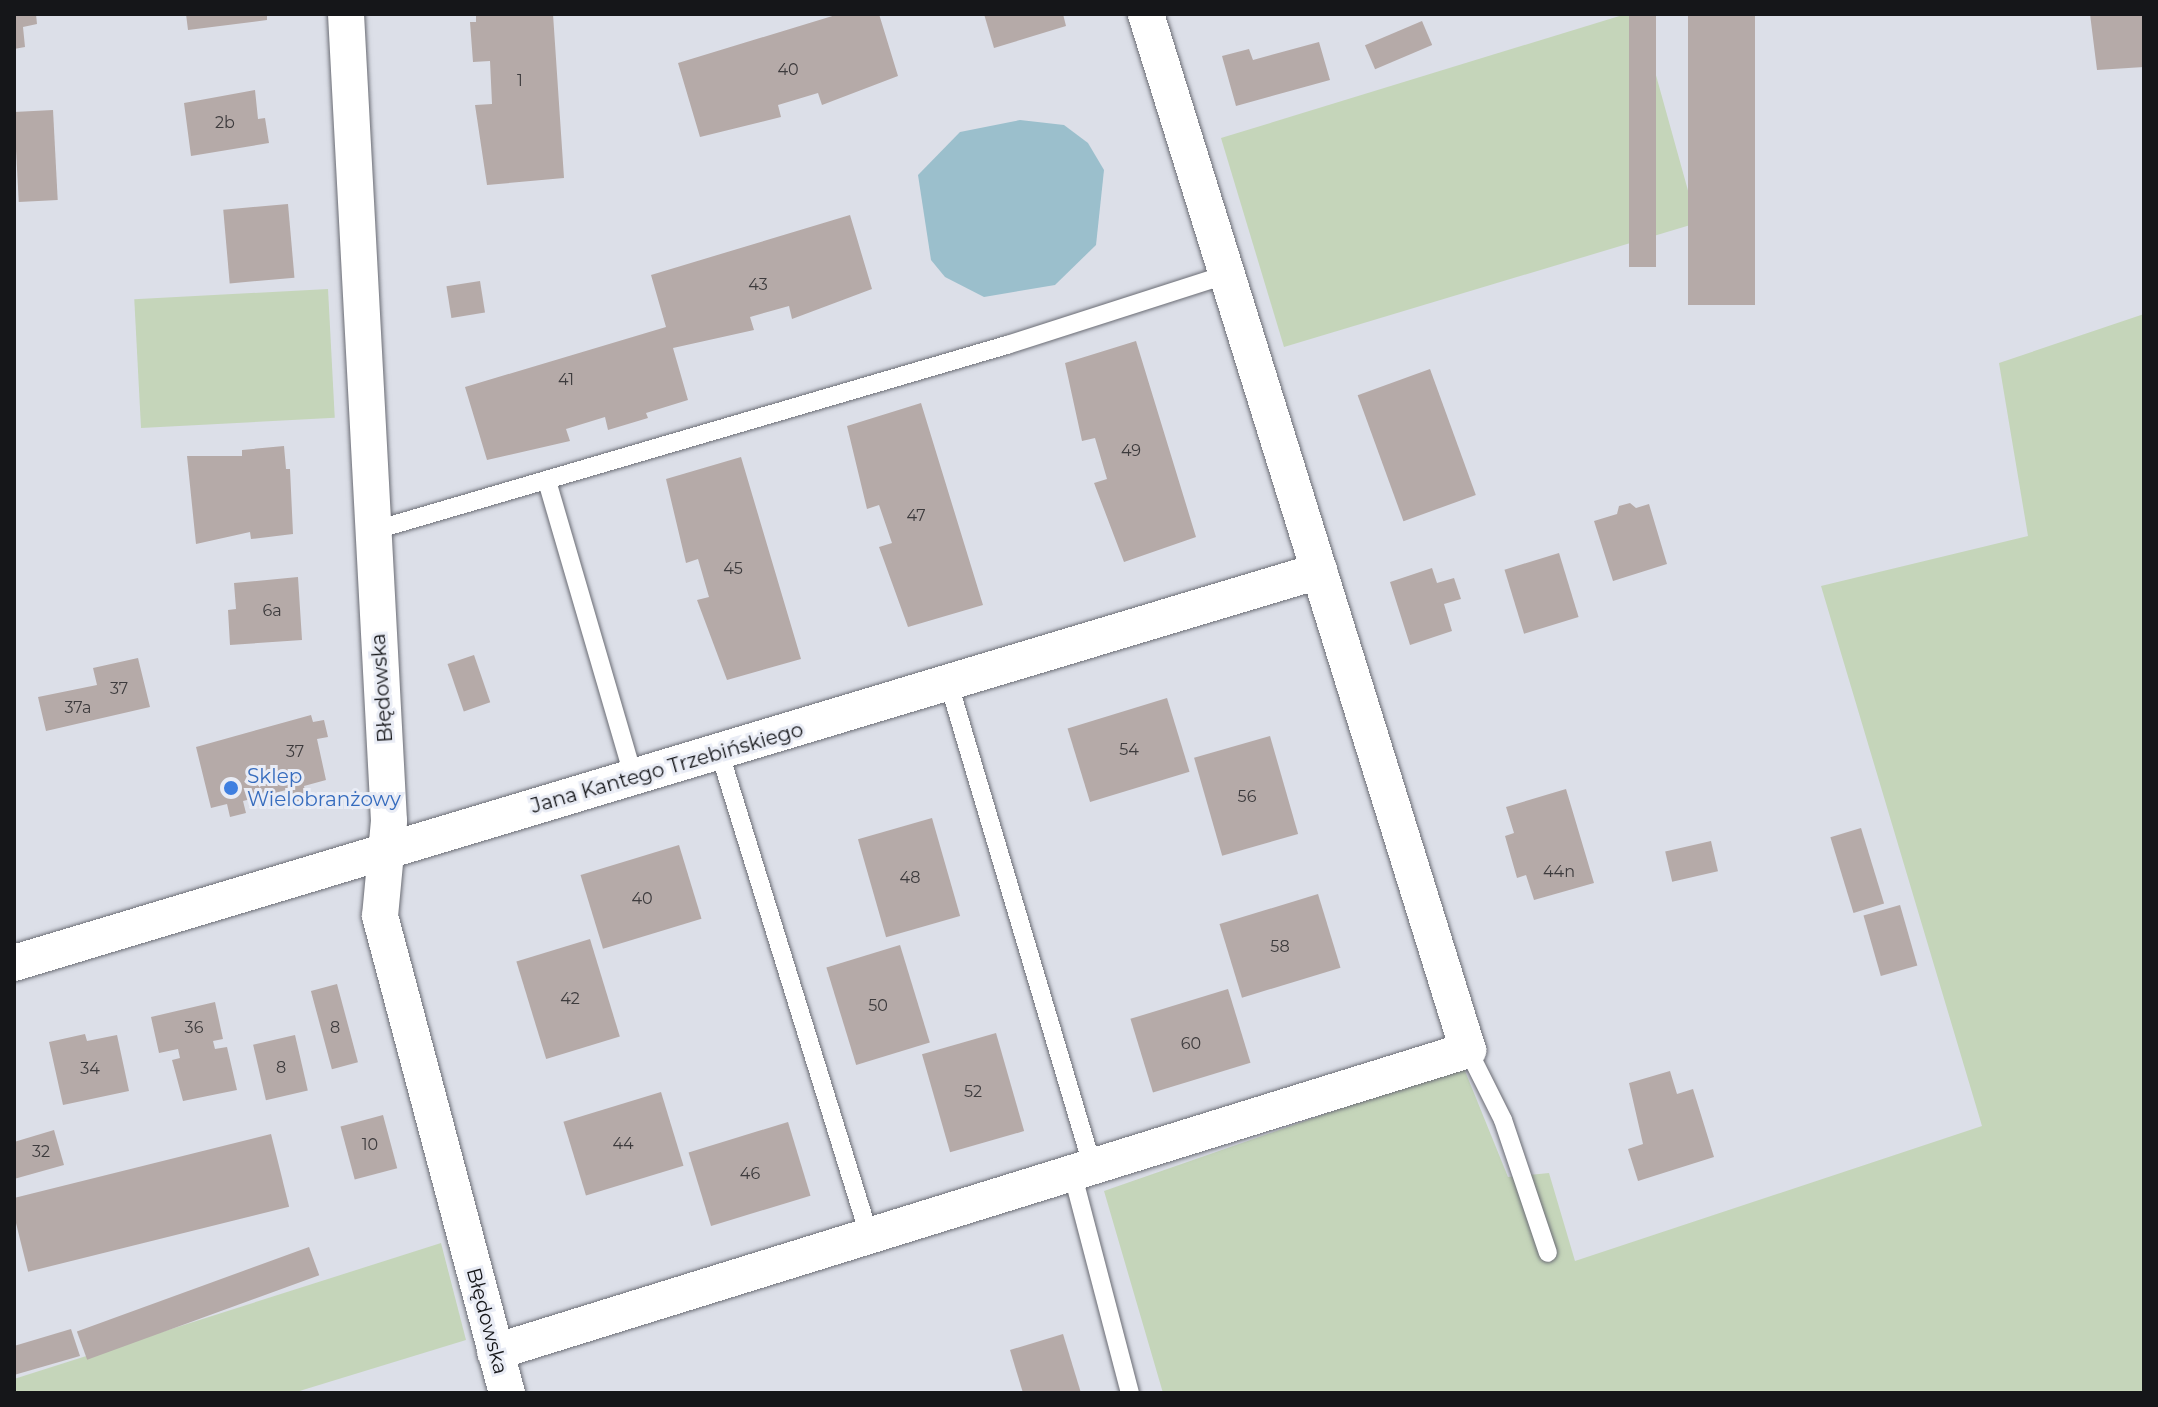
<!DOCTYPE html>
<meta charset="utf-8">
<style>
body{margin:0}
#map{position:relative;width:2158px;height:1407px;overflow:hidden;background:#dcdfe8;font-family:Montserrat,sans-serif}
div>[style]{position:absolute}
.green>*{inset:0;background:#c5d5ba;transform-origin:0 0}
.water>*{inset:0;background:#9bbfcc}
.building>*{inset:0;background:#b5aaa8;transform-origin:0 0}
.roads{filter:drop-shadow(0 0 2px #6a6c74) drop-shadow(0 0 2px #6a6c74)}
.service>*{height:18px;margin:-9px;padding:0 9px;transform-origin:9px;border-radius:9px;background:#fff}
.minor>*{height:36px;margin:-18px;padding:0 18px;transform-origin:18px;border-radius:18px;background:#fff}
.dots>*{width:22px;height:22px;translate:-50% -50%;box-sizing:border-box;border:4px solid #e9ecf5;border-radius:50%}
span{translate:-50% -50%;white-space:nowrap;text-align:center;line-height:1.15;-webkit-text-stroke:6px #e9ecf5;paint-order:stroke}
.number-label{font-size:16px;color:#3d3b3d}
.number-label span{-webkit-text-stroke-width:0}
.street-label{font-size:20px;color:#151619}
.shop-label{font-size:20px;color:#366cbe}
.left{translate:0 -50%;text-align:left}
.frame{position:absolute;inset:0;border:16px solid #151619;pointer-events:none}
</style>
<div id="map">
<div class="green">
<i style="clip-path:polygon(1626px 14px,1639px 14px,1697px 223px,1284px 347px,1221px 138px)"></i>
<i style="left:328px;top:289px;width:129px;height:194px;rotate:87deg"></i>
<i style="clip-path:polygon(2144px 314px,2144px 1393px,1163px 1393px,1104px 1191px,1463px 1066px,1508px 1177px,1549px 1173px,1575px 1261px,1982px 1126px,1821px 586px,2028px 536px,1999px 363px)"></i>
<i style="clip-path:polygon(441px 1243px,466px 1340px,293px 1393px,14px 1393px,14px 1379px)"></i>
</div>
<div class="water">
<i style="clip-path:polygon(1020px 120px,1064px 125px,1088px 143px,1104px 170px,1096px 245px,1055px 285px,984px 297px,945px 277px,931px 260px,918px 175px,960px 132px)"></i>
</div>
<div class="building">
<i style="clip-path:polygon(14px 14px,36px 14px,37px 24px,23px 27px,25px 47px,14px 49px)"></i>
<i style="clip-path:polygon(186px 14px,267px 14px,267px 20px,188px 30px)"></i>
<i style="clip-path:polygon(476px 14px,553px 14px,564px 178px,487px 185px,475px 105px,492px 104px,490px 61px,473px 62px,470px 22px,476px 22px)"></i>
<i style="clip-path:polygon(839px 14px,879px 14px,898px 76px,822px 105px,818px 93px,778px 105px,781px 117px,700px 137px,678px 63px)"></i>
<i style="clip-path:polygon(984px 14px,1063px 14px,1066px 26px,994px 48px)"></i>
<i style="left:1629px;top:14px;width:27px;height:253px"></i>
<i style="left:1688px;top:14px;width:67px;height:291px"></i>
<i style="clip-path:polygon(2090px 14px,2144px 14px,2144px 67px,2097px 70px)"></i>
<i style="left:1422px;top:21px;width:26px;height:62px;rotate:67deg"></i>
<i style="clip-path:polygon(1319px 42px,1330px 80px,1236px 106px,1222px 56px,1249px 49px,1253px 60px)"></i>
<i style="clip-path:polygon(255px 90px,258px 119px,265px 118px,269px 143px,191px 156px,184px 103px)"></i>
<i style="left:53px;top:110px;width:90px;height:39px;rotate:87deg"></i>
<i style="left:288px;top:204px;width:74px;height:65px;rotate:85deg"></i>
<i style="clip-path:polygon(850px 215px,872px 289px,792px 319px,789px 306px,750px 317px,754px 330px,673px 348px,688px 400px,646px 413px,648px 418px,608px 430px,605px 417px,566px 429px,570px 441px,487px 460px,465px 387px,666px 327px,651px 275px)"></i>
<i style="left:480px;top:281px;width:32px;height:34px;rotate:81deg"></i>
<i style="clip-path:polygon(1136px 341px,1196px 537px,1124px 562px,1094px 483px,1107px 479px,1095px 438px,1082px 441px,1065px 363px)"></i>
<i style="left:1430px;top:369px;width:134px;height:77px;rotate:70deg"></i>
<i style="clip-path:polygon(921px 403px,983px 605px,908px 627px,879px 547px,892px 543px,879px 505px,867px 509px,847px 426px)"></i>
<i style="clip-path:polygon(284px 446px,286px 469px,290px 469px,293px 534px,251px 539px,250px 532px,196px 544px,187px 456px,242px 456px,242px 450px)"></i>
<i style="clip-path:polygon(741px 457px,801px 659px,727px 680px,697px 600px,709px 597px,698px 559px,686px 563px,666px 479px)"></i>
<i style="clip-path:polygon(1630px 503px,1636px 508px,1649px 504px,1667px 564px,1613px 581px,1594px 521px,1617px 514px,1619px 506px)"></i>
<i style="left:1559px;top:553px;width:67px;height:57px;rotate:73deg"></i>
<i style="clip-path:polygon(1432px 568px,1437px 583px,1454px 578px,1461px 599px,1444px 604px,1452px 631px,1410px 645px,1390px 582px)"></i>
<i style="clip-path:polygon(298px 577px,302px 640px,230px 645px,228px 610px,236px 609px,234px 583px)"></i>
<i style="left:474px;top:655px;width:50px;height:28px;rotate:71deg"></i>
<i style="clip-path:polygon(138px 658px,150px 707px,46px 731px,38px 697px,97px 685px,93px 668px)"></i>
<i style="left:1167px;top:698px;width:77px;height:104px;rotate:73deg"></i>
<i style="clip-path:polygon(311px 715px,313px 722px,324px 720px,328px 737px,317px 739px,326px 780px,304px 786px,307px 799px,290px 803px,286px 790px,243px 801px,246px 813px,230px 817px,227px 804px,211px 808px,196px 747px)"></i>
<i style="left:1270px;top:736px;width:102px;height:79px;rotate:74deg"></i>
<i style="clip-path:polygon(1566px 789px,1594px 883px,1534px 900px,1526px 875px,1517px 878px,1505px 836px,1514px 833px,1506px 807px)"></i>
<i style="left:932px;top:818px;width:102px;height:77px;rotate:74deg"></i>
<i style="left:1861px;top:828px;width:79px;height:32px;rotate:73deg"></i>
<i style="left:1711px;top:841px;width:31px;height:47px;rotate:77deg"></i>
<i style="left:679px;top:845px;width:77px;height:103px;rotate:73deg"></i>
<i style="left:1318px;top:894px;width:77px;height:103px;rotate:73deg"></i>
<i style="left:1900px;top:905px;width:63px;height:38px;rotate:74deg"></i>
<i style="left:590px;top:939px;width:102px;height:77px;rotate:73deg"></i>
<i style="left:900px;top:945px;width:102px;height:77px;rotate:73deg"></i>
<i style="left:337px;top:984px;width:81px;height:27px;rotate:75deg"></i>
<i style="left:1228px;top:989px;width:77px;height:102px;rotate:73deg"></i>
<i style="clip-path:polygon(215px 1002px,223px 1039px,213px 1041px,215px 1049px,227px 1047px,237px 1090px,183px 1101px,172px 1060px,180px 1058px,178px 1049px,159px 1053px,151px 1017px)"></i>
<i style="left:996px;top:1033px;width:102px;height:77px;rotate:74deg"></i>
<i style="clip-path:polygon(85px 1034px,87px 1041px,117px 1035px,129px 1091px,63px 1105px,49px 1042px)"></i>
<i style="left:295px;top:1035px;width:57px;height:43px;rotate:77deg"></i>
<i style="clip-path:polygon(1670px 1071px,1677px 1094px,1693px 1089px,1714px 1157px,1638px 1181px,1628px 1149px,1643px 1144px,1629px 1083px)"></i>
<i style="left:661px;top:1092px;width:77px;height:102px;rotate:73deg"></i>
<i style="left:383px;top:1115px;width:55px;height:44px;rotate:75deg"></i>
<i style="left:788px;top:1122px;width:77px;height:104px;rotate:73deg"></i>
<i style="clip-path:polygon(54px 1130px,64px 1165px,14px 1179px,14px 1142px)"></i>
<i style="left:271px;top:1134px;width:75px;height:269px;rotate:76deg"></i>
<i style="left:309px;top:1247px;width:30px;height:247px;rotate:70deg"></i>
<i style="clip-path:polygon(71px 1329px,80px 1356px,14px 1375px,14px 1346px)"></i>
<i style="clip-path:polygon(1063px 1334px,1081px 1393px,1023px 1393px,1010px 1350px)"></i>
</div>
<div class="roads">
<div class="service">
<i style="left:547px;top:481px;width:309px;rotate:73.7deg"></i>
<i style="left:372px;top:531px;width:662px;rotate:-16.33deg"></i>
<i style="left:1007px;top:345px;width:232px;rotate:-17.8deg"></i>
<i style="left:949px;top:684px;width:502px;rotate:73.44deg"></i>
<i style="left:720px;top:754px;width:504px;rotate:72.79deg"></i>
<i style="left:1468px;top:1050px;width:78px;rotate:63.4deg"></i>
<i style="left:1503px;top:1120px;width:140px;rotate:71.3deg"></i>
<i style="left:1072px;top:1172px;width:228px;rotate:75.3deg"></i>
</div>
<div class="minor">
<i style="left:346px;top:14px;width:808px;rotate:86.95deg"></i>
<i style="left:389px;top:821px;width:95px;rotate:95.4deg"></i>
<i style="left:380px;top:916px;width:494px;rotate:75.1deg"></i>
<i style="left:14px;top:963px;width:1363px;rotate:-16.72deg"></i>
<i style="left:495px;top:1352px;width:1019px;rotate:-17.24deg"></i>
<i style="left:1468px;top:1050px;width:1085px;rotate:-107.27deg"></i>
</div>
</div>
<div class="dots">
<i style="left:231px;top:788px;background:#3f7fe0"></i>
</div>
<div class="number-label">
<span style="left:788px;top:70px">40</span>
<span style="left:520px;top:81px">1</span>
<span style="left:225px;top:123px">2b</span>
<span style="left:758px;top:285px">43</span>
<span style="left:566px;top:380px">41</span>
<span style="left:1131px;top:451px">49</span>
<span style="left:916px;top:516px">47</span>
<span style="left:733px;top:569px">45</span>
<span style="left:272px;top:611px">6a</span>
<span style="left:119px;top:689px">37</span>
<span style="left:78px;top:708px">37a</span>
<span style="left:1129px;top:750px">54</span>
<span style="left:295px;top:752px">37</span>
<span style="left:1247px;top:797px">56</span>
<span style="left:1559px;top:872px">44n</span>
<span style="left:910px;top:878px">48</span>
<span style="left:642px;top:899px">40</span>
<span style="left:1280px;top:947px">58</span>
<span style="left:570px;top:999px">42</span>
<span style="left:878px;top:1006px">50</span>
<span style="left:194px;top:1028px">36</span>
<span style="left:335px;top:1028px">8</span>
<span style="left:1191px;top:1044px">60</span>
<span style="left:281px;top:1068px">8</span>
<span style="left:90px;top:1069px">34</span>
<span style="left:973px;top:1092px">52</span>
<span style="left:623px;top:1144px">44</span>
<span style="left:370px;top:1145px">10</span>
<span style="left:41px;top:1152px">32</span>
<span style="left:750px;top:1174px">46</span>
</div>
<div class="street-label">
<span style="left:382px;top:688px;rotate:-94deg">Błędowska</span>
<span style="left:667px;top:768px;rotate:-16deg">Jana Kantego Trzebińskiego</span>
<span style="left:487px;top:1321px;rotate:75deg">Błędowska</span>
</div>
<div class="shop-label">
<span class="left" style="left:247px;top:788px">Sklep<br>Wielobranżowy</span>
</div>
<div class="frame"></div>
</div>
